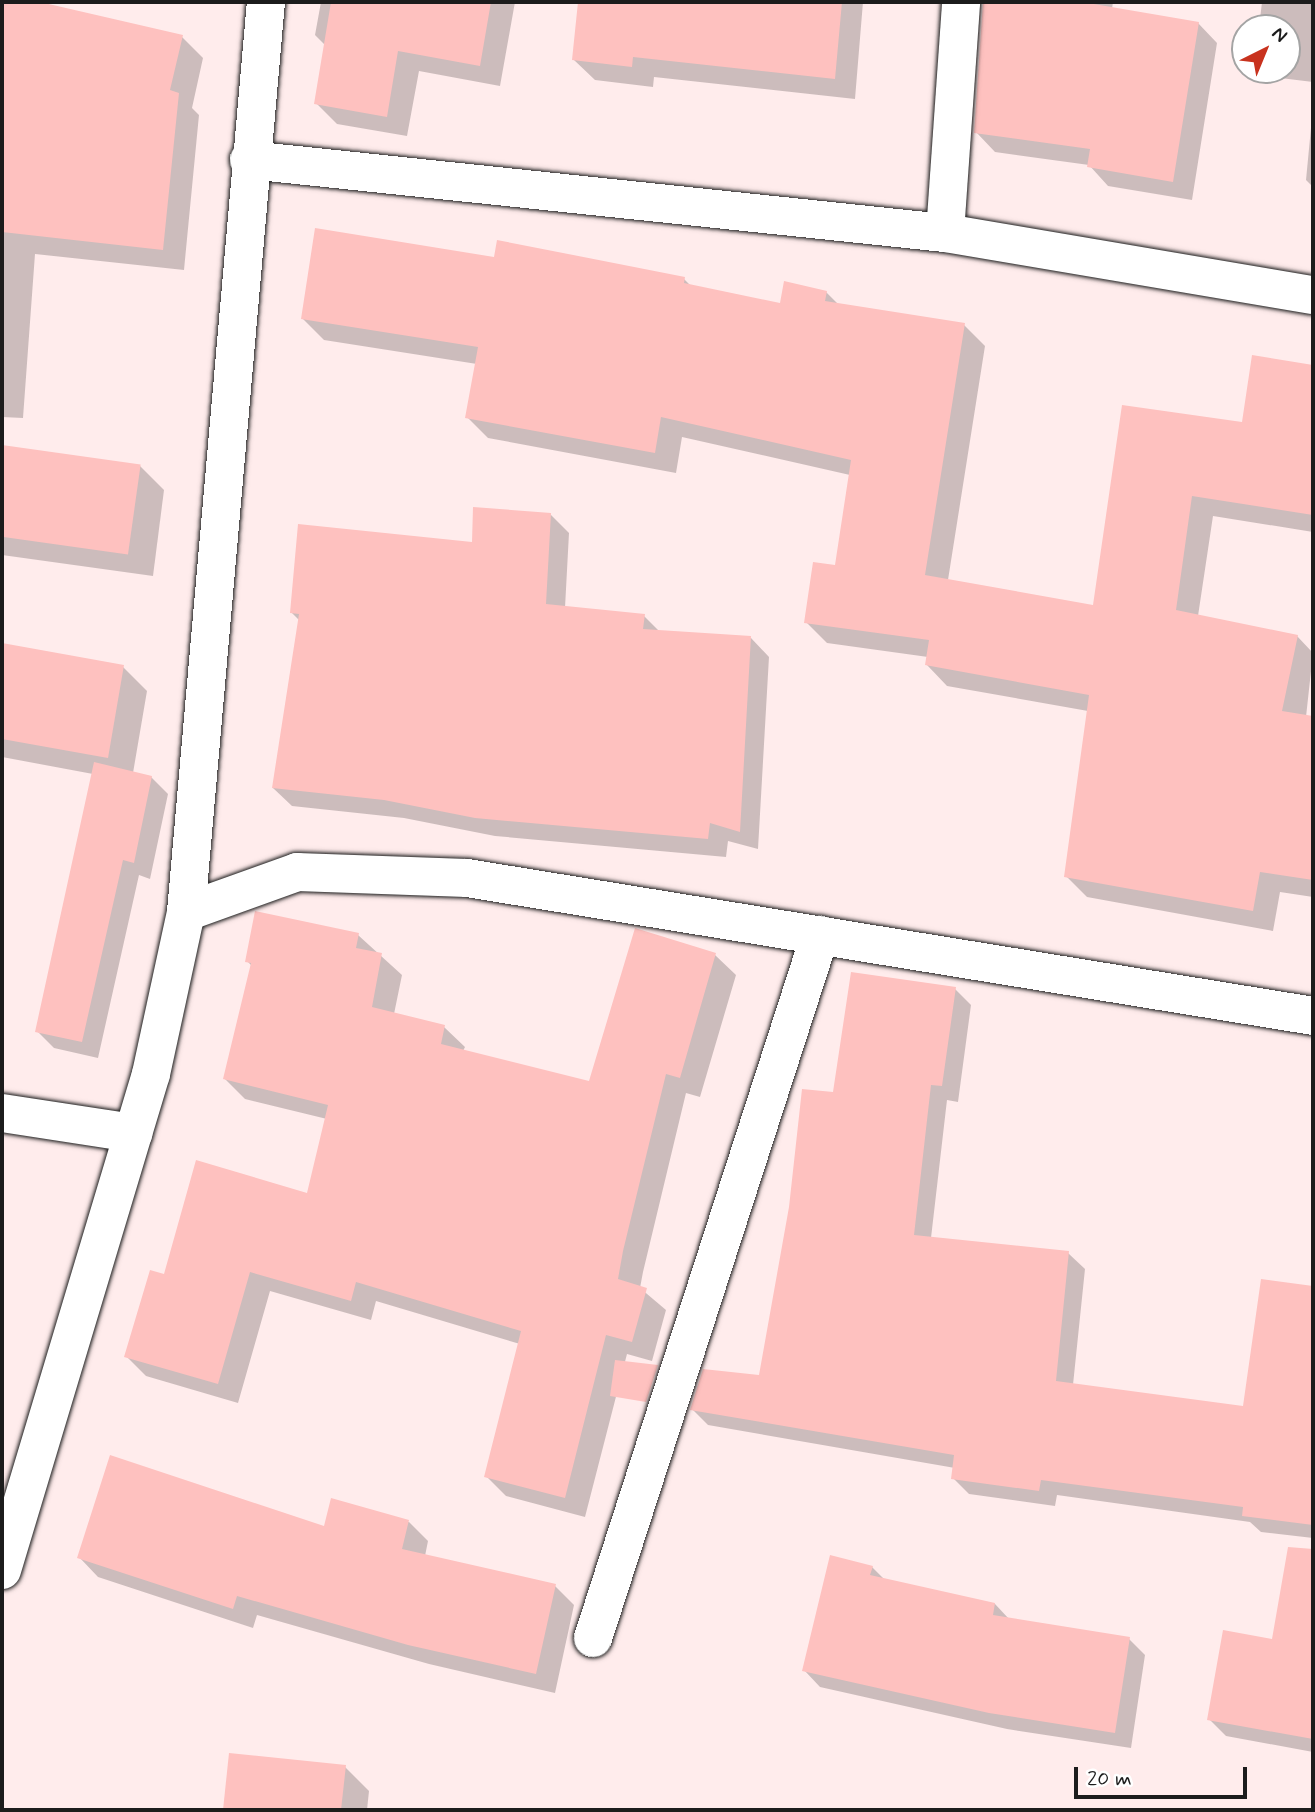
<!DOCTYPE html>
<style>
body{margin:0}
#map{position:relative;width:1315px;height:1812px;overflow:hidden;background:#ffecec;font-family:Mynerve,sans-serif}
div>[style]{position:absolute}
.shadow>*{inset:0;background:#0003}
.building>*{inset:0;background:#fec1bf;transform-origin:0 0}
.roads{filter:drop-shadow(0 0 2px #1c1c1c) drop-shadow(0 0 2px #1c1c1c)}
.minor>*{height:38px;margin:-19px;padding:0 19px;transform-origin:19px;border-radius:19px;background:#fff}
span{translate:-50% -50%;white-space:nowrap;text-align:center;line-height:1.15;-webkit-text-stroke:5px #fff;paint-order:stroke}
.frame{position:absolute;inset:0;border:4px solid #1c1c1c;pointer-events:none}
.north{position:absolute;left:1231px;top:14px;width:70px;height:70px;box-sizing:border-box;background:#fff;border:2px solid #a4a4a4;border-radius:50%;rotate:43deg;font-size:19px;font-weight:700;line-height:28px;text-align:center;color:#1c1c1c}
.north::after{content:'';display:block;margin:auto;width:24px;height:32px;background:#c8321e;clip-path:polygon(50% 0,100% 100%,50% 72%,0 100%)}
.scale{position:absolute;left:1074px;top:1767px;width:173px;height:32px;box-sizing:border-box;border:4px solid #1c1c1c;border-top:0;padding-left:9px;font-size:21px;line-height:24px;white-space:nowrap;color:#1c1c1c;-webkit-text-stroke:5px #fff;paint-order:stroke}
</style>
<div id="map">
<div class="shadow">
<i style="clip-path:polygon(2px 2px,32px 2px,182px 37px,203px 58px,192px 108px,199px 115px,184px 270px,35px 254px,23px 418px,2px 417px)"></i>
<i style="clip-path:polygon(321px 2px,515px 2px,500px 86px,419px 71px,407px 136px,337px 124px,316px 103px,326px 46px,315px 35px)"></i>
<i style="clip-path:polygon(580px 2px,863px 2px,855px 99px,654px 77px,653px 87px,595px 80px,574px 60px)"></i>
<i style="clip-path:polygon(1113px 2px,1112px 9px,1198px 23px,1217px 43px,1192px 200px,1108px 186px,1089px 165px,995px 152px,976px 132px,984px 2px)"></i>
<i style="clip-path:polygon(1262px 2px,1313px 2px,1313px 82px,1272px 77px,1265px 70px,1287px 70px,1287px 28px,1259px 28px)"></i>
<i style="clip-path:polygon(1313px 107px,1313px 187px,1306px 180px)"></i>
<i style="clip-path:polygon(495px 259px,684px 279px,691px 286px,781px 305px,826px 292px,839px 305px,964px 325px,985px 346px,948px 580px,1094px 607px,1243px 424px,1253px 357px,1313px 367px,1313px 532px,1213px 516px,1198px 616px,1297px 636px,1313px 653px,1306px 717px,1313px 718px,1313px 897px,1280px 892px,1273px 931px,1087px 897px,1066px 876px,1088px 711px,947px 686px,927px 665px,928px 657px,827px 643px,806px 622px,836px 567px,850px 475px,682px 437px,676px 473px,488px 438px,467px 417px,477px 364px,324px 340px,303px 319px)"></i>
<i style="clip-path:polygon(2px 447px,140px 466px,164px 490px,153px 576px,2px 555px)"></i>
<i style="clip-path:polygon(550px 514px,569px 533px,565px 608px,644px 616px,660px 632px,751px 638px,769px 657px,758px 849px,728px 841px,726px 857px,495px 836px,404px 818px,292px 806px,273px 788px,300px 621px,291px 612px)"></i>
<i style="clip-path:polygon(2px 645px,123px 667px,147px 691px,133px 773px,151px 777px,168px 794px,150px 879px,139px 875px,98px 1058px,54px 1048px,37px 1031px,93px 774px,2px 757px)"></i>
<i style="clip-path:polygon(636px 931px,715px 955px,736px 975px,700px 1097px,686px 1093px,643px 1272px,640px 1288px,666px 1310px,652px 1361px,627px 1354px,585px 1517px,506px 1496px,486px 1476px,520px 1344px,376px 1301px,371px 1320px,270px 1291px,238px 1403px,146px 1376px,126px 1356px,165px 1276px,308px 1195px,327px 1119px,245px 1099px,225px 1079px,252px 966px,247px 961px,358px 935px,402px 975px,394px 1014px,444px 1027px,465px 1047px,463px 1051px,590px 1083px)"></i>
<i style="clip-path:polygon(955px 989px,971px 1005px,958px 1102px,947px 1100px,931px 1238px,1068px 1253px,1085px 1269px,1073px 1385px,1245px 1408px,1262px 1281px,1313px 1288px,1313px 1538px,1261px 1532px,1250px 1522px,1057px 1495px,1055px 1506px,969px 1494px,953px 1478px,955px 1468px,708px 1425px,692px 1409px,760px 1377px,835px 1094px)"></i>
<i style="clip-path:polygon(409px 1522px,428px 1541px,425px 1556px,555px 1586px,574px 1605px,555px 1693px,429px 1664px,257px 1615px,253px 1628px,98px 1577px,79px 1557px)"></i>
<i style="clip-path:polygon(872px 1567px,885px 1580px,995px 1604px,1010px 1620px,1129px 1639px,1145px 1655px,1131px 1748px,1007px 1729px,820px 1687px,804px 1670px)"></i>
<i style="clip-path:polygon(1277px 1624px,1313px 1630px,1313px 1752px,1226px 1736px,1209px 1719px,1274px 1641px)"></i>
<i style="clip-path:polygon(231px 1755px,345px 1767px,369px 1791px,367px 1810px,225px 1810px)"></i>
</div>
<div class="building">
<i style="clip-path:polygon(2px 2px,40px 2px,183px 35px,170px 90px,179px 93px,163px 250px,2px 232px)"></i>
<i style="clip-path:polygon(331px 2px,491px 2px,480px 66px,398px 51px,387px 117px,314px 104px)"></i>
<i style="clip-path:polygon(578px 2px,842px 2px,835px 79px,633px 57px,632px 67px,572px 60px)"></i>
<i style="clip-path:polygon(983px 2px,1082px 2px,1199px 22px,1173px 182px,1087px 167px,1090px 149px,974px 133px)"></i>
<i style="clip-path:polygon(315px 228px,494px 257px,497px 240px,685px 277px,684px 283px,780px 303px,784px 281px,827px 291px,825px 301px,965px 323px,925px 575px,1093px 605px,1122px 405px,1242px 422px,1252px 355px,1313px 365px,1313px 515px,1192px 496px,1176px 610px,1298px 635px,1282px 711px,1313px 716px,1313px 880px,1260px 872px,1253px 911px,1064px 877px,1089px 695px,925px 665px,929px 640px,804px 623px,813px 562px,835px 565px,851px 460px,661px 417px,655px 453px,465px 418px,478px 347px,301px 319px)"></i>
<i style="left:2px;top:445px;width:140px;height:91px;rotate:8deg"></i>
<i style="clip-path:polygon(473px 507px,551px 513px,546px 604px,645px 614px,643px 629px,751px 636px,740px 832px,710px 823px,708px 839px,475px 818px,384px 800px,272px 788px,299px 614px,290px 613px,298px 524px,472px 542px)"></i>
<i style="clip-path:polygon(2px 643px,124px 665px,108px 758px,2px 739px)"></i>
<i style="clip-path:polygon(94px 762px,152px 776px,134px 863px,123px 860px,82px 1042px,35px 1032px)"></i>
<i style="clip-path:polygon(255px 911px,359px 933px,356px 948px,382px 953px,372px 1007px,445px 1025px,441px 1044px,589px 1081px,635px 928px,716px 953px,680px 1078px,666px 1074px,623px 1251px,618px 1279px,647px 1288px,632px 1342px,606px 1335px,565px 1498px,484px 1477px,521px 1331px,356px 1282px,351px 1301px,250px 1272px,218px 1384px,124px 1357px,150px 1270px,164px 1274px,196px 1160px,307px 1193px,328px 1105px,223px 1079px,251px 963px,245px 962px)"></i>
<i style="clip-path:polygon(851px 972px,956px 987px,942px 1086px,931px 1085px,914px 1235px,1069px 1251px,1056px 1381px,1243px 1406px,1261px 1279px,1313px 1286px,1313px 1525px,1242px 1516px,1243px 1507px,1041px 1480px,1039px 1491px,951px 1479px,954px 1455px,690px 1410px,703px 1369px,759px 1375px,789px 1207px,802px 1089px,833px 1092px)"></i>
<i style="clip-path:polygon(615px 1360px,658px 1365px,646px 1402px,610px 1396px)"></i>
<i style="clip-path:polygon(110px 1455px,324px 1526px,331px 1498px,409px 1520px,402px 1549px,556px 1584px,536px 1674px,408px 1645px,237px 1596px,233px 1609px,77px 1558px)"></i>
<i style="clip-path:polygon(1288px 1547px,1313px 1549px,1313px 1739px,1207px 1720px,1223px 1630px,1272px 1639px)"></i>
<i style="clip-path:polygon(830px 1555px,873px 1566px,870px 1575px,995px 1603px,993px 1615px,1130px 1637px,1115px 1733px,989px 1713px,802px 1671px)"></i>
<i style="clip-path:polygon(229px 1753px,346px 1765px,341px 1810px,223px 1810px)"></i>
</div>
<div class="roads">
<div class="minor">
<i style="left:249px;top:160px;width:700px;rotate:5.99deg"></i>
<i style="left:945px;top:233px;width:373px;rotate:9.6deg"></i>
<i style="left:945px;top:233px;width:232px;rotate:-86deg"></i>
<i style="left:186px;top:912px;width:914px;rotate:-84.98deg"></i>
<i style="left:2px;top:1113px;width:133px;rotate:8.7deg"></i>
<i style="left:2px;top:1570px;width:518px;rotate:-73.28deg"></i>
<i style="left:151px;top:1074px;width:166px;rotate:-77.8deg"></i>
<i style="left:186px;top:912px;width:118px;rotate:-19.8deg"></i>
<i style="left:297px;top:872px;width:170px;rotate:2deg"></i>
<i style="left:467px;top:878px;width:857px;rotate:9.26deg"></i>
<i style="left:593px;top:1638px;width:739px;rotate:-72.1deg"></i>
</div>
</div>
<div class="frame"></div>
<div class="north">N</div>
<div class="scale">20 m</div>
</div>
